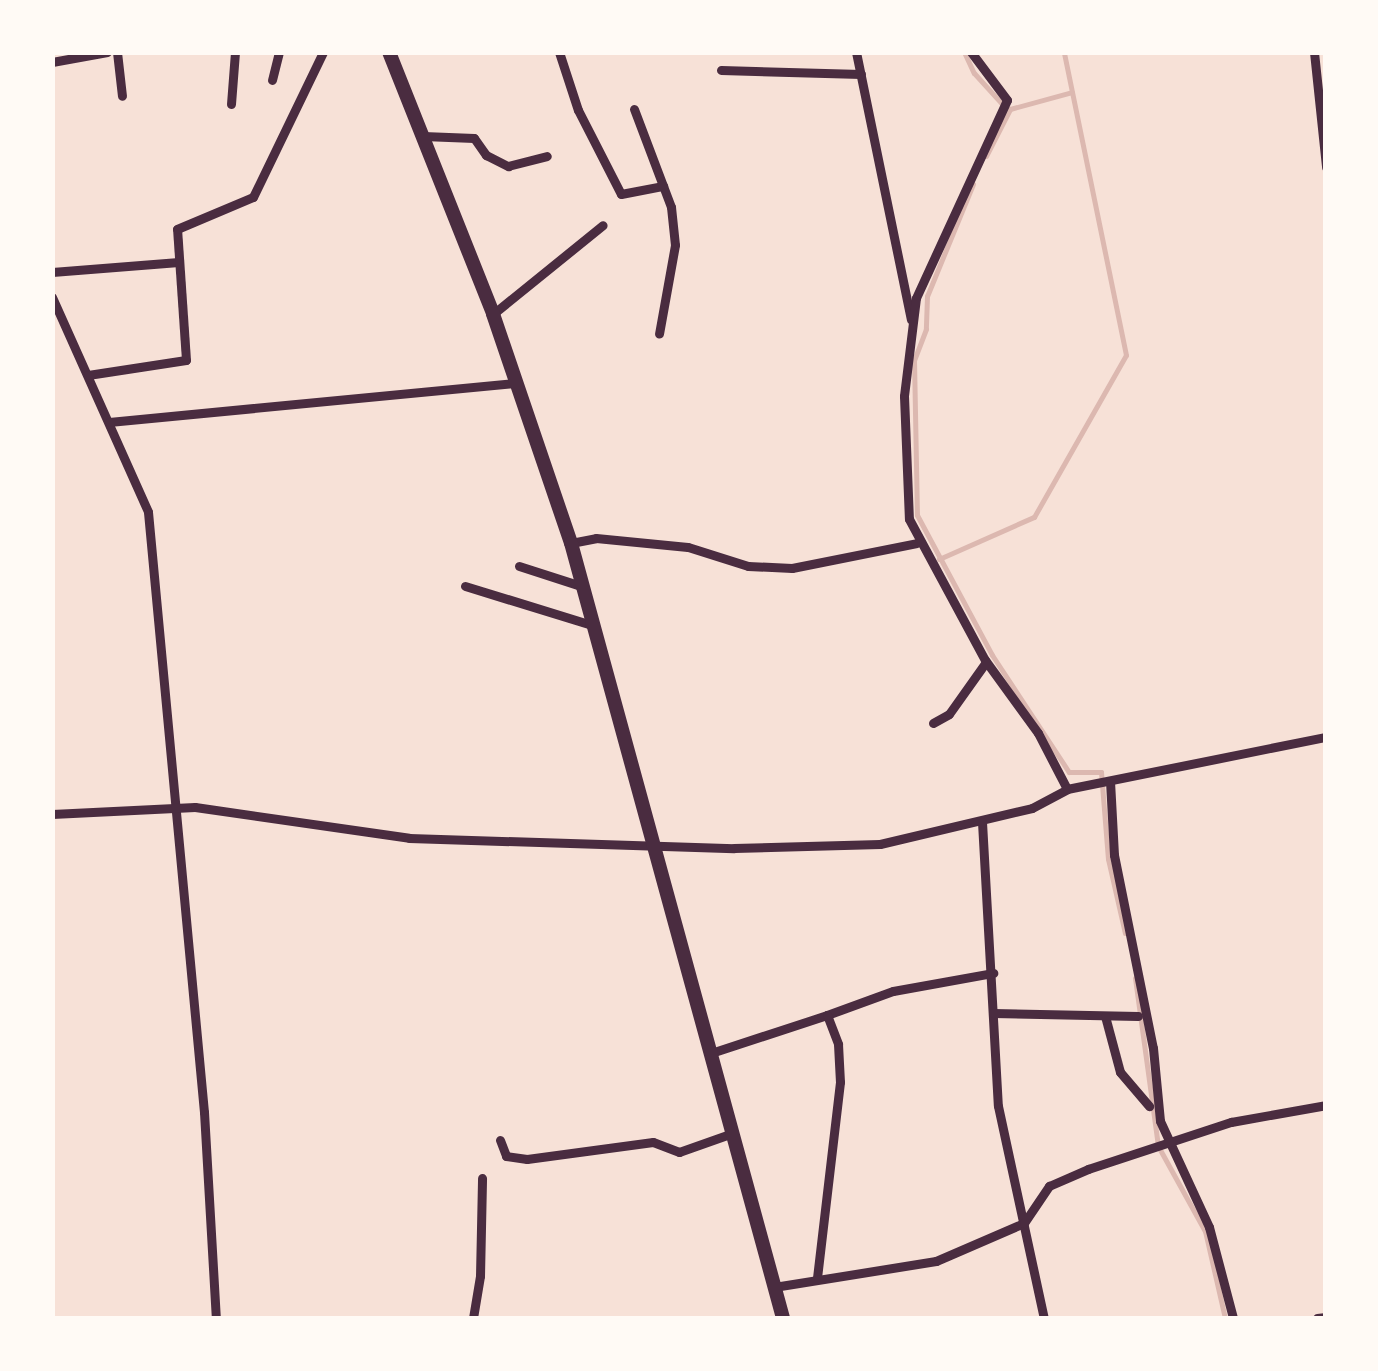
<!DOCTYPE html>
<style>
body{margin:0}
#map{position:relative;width:1378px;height:1371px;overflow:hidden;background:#f7e1d7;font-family:Poppins,sans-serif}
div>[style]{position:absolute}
.stream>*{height:5px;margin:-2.5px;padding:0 2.5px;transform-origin:2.5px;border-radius:2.5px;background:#dcb8b0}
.minor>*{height:9px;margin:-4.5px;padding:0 4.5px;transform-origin:4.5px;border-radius:4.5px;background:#4a2c40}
.primary>*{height:14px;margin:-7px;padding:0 7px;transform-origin:7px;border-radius:7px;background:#4a2c40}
span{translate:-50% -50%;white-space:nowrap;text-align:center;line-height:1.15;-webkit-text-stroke:8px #fffaf5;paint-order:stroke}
.frame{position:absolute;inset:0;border:55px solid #fffaf5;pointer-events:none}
</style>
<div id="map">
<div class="stream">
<i style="left:964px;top:52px;width:23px;rotate:65deg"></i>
<i style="left:974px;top:73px;width:43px;rotate:47.8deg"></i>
<i style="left:986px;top:156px;width:53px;rotate:-62.9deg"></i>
<i style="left:1010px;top:109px;width:64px;rotate:-15.3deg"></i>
<i style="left:973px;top:184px;width:121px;rotate:112.3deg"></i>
<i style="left:927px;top:296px;width:33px;rotate:92deg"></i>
<i style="left:926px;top:329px;width:33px;rotate:111deg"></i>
<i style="left:914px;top:360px;width:155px;rotate:88.9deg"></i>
<i style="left:917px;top:515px;width:159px;rotate:61.8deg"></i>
<i style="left:992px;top:655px;width:140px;rotate:56.7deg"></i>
<i style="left:1069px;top:772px;width:32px"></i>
<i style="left:1101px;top:772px;width:87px;rotate:85.4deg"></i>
<i style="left:1108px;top:859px;width:76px;rotate:77.1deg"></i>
<i style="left:939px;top:559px;width:104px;rotate:-23.9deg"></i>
<i style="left:1034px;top:517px;width:186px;rotate:-60.4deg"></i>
<i style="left:1126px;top:355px;width:309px;rotate:-101.6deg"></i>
<i style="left:1135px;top:978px;width:170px;rotate:82.2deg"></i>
<i style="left:1158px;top:1146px;width:97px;rotate:61.1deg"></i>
<i style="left:1205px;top:1231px;width:89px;rotate:77.1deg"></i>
</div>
<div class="minor">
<i style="left:117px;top:52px;width:44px;rotate:83.5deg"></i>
<i style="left:559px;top:52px;width:61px;rotate:71.9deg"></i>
<i style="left:578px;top:110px;width:94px;rotate:62.9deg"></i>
<i style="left:621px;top:194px;width:43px;rotate:-10.8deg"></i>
<i style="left:856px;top:52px;width:273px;rotate:78.4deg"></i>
<i style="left:971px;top:52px;width:60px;rotate:53.1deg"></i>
<i style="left:1007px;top:100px;width:218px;rotate:114.7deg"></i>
<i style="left:916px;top:298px;width:99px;rotate:97deg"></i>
<i style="left:904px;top:396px;width:123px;rotate:87.7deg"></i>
<i style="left:909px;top:519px;width:160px;rotate:61.7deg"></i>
<i style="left:985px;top:660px;width:90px;rotate:54deg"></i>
<i style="left:1038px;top:733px;width:63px;rotate:62.6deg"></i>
<i style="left:1314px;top:52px;width:116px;rotate:84deg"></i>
<i style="left:52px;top:62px;width:56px;rotate:-10.3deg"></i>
<i style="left:721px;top:70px;width:140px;rotate:1.6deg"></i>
<i style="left:272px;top:80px;width:29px;rotate:-76deg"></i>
<i style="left:231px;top:104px;width:52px;rotate:-85.6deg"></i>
<i style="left:634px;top:109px;width:105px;rotate:69.3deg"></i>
<i style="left:671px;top:207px;width:38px;rotate:84deg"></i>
<i style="left:675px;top:245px;width:90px;rotate:100.2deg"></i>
<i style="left:423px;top:136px;width:51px;rotate:2.2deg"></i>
<i style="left:474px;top:138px;width:21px;rotate:55deg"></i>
<i style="left:486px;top:155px;width:25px;rotate:27deg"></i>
<i style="left:508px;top:166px;width:40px;rotate:-14.4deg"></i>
<i style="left:52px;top:272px;width:127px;rotate:-4.5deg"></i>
<i style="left:52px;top:297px;width:235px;rotate:65.9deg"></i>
<i style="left:148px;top:512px;width:603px;rotate:84.67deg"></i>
<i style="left:204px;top:1112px;width:206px;rotate:86.7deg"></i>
<i style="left:493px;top:314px;width:141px;rotate:-39deg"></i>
<i style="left:88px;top:375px;width:99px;rotate:-8.7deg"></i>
<i style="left:186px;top:360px;width:131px;rotate:-93.9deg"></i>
<i style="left:177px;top:229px;width:82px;rotate:-22.8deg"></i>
<i style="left:253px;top:197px;width:161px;rotate:-64.2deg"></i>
<i style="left:109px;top:422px;width:408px;rotate:-5.5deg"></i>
<i style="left:571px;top:543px;width:25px;rotate:-11deg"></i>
<i style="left:596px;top:538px;width:92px;rotate:5.6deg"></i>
<i style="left:688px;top:547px;width:63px;rotate:17.6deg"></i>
<i style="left:748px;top:566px;width:44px;rotate:2.6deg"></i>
<i style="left:792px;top:568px;width:127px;rotate:-11.3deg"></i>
<i style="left:519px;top:566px;width:68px;rotate:17.9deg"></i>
<i style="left:465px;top:586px;width:136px;rotate:17.1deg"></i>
<i style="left:933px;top:723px;width:18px;rotate:-29deg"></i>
<i style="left:949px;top:714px;width:64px;rotate:-54.6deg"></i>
<i style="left:1110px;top:781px;width:74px;rotate:86.9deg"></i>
<i style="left:1114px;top:855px;width:197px;rotate:78.6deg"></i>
<i style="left:1153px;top:1048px;width:73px;rotate:84.5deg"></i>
<i style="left:1160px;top:1121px;width:117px;rotate:65.2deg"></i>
<i style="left:1209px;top:1227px;width:94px;rotate:75.2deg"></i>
<i style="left:52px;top:814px;width:143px;rotate:-2.8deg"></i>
<i style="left:195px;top:807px;width:216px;rotate:8.2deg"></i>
<i style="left:409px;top:838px;width:325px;rotate:1.8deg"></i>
<i style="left:734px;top:848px;width:146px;rotate:-1.6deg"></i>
<i style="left:880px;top:844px;width:156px;rotate:-13.3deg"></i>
<i style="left:1032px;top:808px;width:40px;rotate:-28deg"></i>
<i style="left:1067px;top:789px;width:264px;rotate:-11.4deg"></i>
<i style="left:982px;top:822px;width:284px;rotate:86.8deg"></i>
<i style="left:998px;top:1106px;width:217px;rotate:77.8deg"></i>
<i style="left:993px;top:1013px;width:145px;rotate:1.2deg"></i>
<i style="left:827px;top:1015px;width:70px;rotate:-20deg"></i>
<i style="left:893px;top:991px;width:102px;rotate:-10.2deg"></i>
<i style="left:1105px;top:1016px;width:58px;rotate:75deg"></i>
<i style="left:1120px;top:1072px;width:45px;rotate:49.5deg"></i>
<i style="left:711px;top:1053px;width:122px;rotate:-18.1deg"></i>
<i style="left:827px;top:1015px;width:31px;rotate:69deg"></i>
<i style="left:838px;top:1044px;width:38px;rotate:87deg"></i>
<i style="left:840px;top:1082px;width:198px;rotate:96.7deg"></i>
<i style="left:500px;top:1140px;width:17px;rotate:69deg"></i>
<i style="left:506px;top:1156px;width:21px;rotate:8deg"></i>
<i style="left:527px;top:1159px;width:127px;rotate:-7.7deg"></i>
<i style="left:653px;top:1142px;width:28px;rotate:21deg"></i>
<i style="left:679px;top:1152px;width:57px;rotate:-19.4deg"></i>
<i style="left:774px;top:1287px;width:164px;rotate:-9.1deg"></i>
<i style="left:936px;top:1261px;width:96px;rotate:-23.4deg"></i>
<i style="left:1024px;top:1223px;width:45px;rotate:-56deg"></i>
<i style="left:1049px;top:1186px;width:43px;rotate:-23.6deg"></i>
<i style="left:1088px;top:1169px;width:151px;rotate:-18.2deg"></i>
<i style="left:1231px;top:1122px;width:97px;rotate:-10.1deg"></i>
<i style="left:473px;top:1318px;width:43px;rotate:-80.5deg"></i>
<i style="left:480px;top:1276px;width:98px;rotate:-88.8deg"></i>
<i style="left:1317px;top:1318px;width:9px;rotate:-6deg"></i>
</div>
<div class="primary">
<i style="left:389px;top:52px;width:282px;rotate:68.3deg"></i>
<i style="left:493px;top:314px;width:242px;rotate:71.2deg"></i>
<i style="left:571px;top:543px;width:803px;rotate:74.7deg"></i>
</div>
<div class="frame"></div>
</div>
